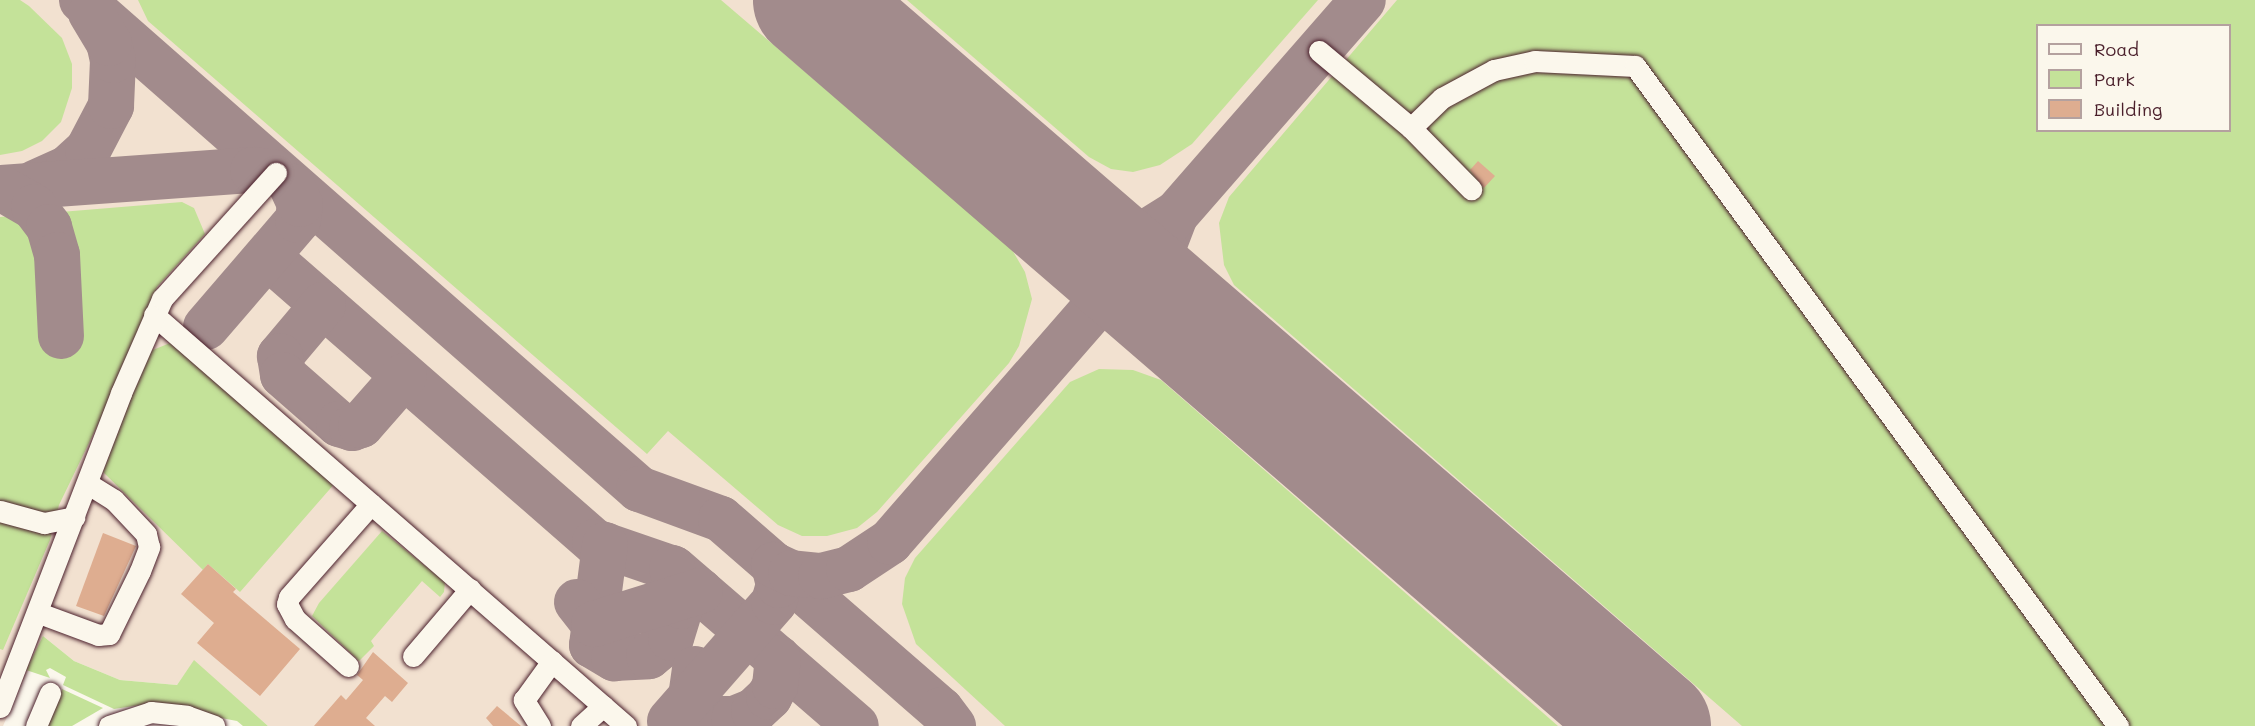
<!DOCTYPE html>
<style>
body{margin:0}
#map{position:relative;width:2255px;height:726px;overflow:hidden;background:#fbf7ec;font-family:Mali,sans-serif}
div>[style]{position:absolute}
.built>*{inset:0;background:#f2e1d0}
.green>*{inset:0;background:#c4e299}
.taxiway>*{height:46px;margin:-23px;padding:0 23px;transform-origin:23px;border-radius:23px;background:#a28b8c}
.runway>*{height:117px;margin:-58.5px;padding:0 58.5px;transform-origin:58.5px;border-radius:58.5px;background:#a28b8c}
.building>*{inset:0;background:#dead90}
.roads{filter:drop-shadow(0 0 2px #4a1f2b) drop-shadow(0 0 2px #4a1f2b)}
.minor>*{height:21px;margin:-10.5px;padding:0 10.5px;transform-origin:10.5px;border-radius:10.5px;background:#fbf7ec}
span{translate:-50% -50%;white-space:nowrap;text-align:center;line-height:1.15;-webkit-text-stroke:4.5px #fbf7ec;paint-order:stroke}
.legend{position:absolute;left:2036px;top:24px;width:195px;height:108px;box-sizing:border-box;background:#fbf7ec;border:2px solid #b4a19f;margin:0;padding:8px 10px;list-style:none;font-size:18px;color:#4a1f2b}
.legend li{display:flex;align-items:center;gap:12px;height:30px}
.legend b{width:30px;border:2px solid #b4a19f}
</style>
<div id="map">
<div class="built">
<i style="clip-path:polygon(evenodd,0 0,2255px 0,2255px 726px,268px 726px,194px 661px,177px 685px,120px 680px,74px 661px,43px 636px,3px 726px,0 726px,0 0,2038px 26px,2230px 26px,2230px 130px,2038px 130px,2038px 26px)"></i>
</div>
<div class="green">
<i style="clip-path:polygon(0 0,20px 0,29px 6px,62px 38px,72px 64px,72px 88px,61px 122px,42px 141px,22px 151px,0 155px)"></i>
<i style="clip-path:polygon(138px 0,721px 0,1011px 248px,1025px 272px,1032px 299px,1019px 346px,1009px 363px,877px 512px,857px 528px,827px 536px,802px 536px,778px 525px,668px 431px,647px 454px,148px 21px)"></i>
<i style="clip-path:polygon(907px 0,1318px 0,1192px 144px,1160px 165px,1133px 172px,1111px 169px,1089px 157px)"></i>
<i style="clip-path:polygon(evenodd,1397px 0,2255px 0,2255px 726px,1742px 726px,1234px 285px,1224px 265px,1219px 223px,1229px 197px,1397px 0,2038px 26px,2230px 26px,2230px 130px,2038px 130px,2038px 26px)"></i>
<i style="clip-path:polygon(182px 202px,194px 208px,205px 234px,157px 287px,117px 385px,59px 505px,50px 540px,3px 650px,0 649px,0 217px)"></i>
<i style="clip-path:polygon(170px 343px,336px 482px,240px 592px,208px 564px,203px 570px,103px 472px,148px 352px)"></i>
<i style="clip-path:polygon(1099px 369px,1133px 370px,1161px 380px,1558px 726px,1005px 726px,916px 644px,902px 604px,905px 578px,915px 558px,1070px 382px)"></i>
<i style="clip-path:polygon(382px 531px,445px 582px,444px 592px,440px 597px,422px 581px,371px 641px,374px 646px,359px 661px,312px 616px,319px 603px)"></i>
<i style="clip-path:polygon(43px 636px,74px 661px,120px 680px,177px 685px,194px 660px,268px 726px,243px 726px,237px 721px,147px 704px,114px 709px,63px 685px,66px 677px,50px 668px,46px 670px,50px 678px,26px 670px)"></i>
<i style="clip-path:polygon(62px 689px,103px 708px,72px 726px,48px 726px)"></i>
</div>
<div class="taxiway">
<i style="left:82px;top:0;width:741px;rotate:41.28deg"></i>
<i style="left:639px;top:489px;width:87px;rotate:20.1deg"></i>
<i style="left:721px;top:519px;width:291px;rotate:41deg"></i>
<i style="left:941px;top:710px;width:20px;rotate:53deg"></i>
<i style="left:35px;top:183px;width:36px;rotate:-24deg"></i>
<i style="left:68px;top:168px;width:27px;rotate:-42deg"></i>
<i style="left:88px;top:150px;width:50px;rotate:-62.4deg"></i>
<i style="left:111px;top:106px;width:46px;rotate:-87.5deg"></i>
<i style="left:113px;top:60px;width:17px;rotate:-103deg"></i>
<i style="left:109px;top:43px;width:35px;rotate:-121deg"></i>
<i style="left:0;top:188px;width:254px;rotate:-4.1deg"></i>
<i style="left:253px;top:170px;width:23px;rotate:7deg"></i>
<i style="left:1px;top:188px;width:38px;rotate:30deg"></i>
<i style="left:34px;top:207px;width:25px;rotate:53deg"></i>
<i style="left:49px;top:227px;width:29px;rotate:74deg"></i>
<i style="left:57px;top:255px;width:81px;rotate:87.2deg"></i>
<i style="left:1065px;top:216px;width:46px;rotate:24.3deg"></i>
<i style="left:1107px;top:235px;width:21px;rotate:3deg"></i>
<i style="left:1128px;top:236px;width:19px;rotate:-12deg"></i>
<i style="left:1147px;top:232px;width:32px;rotate:-32deg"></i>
<i style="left:1175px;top:216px;width:31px;rotate:111deg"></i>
<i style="left:1164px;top:245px;width:32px;rotate:90deg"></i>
<i style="left:1164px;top:277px;width:47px;rotate:64.5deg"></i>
<i style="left:268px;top:257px;width:434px;rotate:41.1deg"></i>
<i style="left:595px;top:542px;width:83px;rotate:18.9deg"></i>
<i style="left:674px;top:569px;width:240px;rotate:40.8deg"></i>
<i style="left:323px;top:305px;width:67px;rotate:130.1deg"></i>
<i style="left:280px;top:356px;width:19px;rotate:81deg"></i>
<i style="left:283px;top:375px;width:74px;rotate:41.2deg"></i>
<i style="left:339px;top:424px;width:14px;rotate:17deg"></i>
<i style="left:352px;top:428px;width:9px;rotate:-18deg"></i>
<i style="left:361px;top:425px;width:65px;rotate:-48.7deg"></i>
<i style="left:206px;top:327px;width:141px;rotate:-49.3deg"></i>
<i style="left:298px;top:220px;width:16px;rotate:-83deg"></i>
<i style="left:300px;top:204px;width:19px;rotate:-115deg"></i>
<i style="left:605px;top:545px;width:101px;rotate:97.4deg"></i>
<i style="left:592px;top:645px;width:26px;rotate:31deg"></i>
<i style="left:614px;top:658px;width:35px;rotate:-3deg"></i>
<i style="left:649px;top:656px;width:28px;rotate:-39deg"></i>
<i style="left:671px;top:638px;width:34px;rotate:-73deg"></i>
<i style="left:681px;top:606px;width:39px;rotate:-103deg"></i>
<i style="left:577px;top:602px;width:28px;rotate:52deg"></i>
<i style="left:594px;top:624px;width:111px;rotate:-17.3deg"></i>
<i style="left:695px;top:669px;width:36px;rotate:98deg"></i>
<i style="left:690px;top:705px;width:29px;rotate:29deg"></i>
<i style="left:715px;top:719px;width:19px"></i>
<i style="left:734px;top:719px;width:22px;rotate:-22deg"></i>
<i style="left:754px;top:711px;width:21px;rotate:-43deg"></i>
<i style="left:769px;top:697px;width:13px;rotate:-61deg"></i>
<i style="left:775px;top:686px;width:28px;rotate:-84deg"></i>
<i style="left:670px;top:721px;width:158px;rotate:-48.8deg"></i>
<i style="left:774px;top:602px;width:18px;rotate:-74deg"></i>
<i style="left:779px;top:585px;width:21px;rotate:-104deg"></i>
<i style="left:774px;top:565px;width:19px;rotate:25deg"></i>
<i style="left:791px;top:573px;width:30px;rotate:6deg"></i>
<i style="left:821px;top:576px;width:29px;rotate:-14deg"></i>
<i style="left:849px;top:569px;width:49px;rotate:-33.4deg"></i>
<i style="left:890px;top:542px;width:719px;rotate:-48.89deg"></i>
</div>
<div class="runway">
<i style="left:811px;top:0;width:1111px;rotate:40.8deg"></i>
</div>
<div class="building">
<i style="clip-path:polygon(1478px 161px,1495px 176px,1484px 188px,1470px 170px)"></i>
<i style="clip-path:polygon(103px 533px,136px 546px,104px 616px,76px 606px)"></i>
<i style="clip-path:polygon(208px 564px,236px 589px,233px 592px,300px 649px,260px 696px,197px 643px,214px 623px,181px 594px)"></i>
<i style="clip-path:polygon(373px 652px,408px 683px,392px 702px,385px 696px,366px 718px,375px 726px,314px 726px,341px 695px,346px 700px,363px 680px,357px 675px)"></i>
<i style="clip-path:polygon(497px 706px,521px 726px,493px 726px,486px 718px)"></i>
</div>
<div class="roads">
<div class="minor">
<i style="left:1319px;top:51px;width:120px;rotate:39.9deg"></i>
<i style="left:1411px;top:128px;width:86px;rotate:45.5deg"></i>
<i style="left:1411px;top:128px;width:43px;rotate:-44.1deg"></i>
<i style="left:1442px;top:98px;width:59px;rotate:-28.3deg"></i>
<i style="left:1494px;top:70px;width:42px;rotate:-12.4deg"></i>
<i style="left:1535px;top:61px;width:100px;rotate:2.9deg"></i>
<i style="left:1635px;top:66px;width:818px;rotate:53.8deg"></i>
<i style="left:154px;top:315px;width:626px;rotate:41.05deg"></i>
<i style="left:0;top:511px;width:46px;rotate:15.3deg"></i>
<i style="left:44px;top:523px;width:31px;rotate:-11deg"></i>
<i style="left:39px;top:613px;width:63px;rotate:20.4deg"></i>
<i style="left:98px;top:635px;width:11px;rotate:-5deg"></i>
<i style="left:109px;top:634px;width:70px;rotate:-63.8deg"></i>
<i style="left:140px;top:571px;width:26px;rotate:-69deg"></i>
<i style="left:149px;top:547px;width:13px;rotate:-103deg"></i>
<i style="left:146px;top:534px;width:47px;rotate:-133.3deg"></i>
<i style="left:114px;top:500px;width:31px;rotate:-148deg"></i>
<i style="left:413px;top:656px;width:88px;rotate:-49.6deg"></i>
<i style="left:348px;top:666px;width:71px;rotate:-138.4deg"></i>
<i style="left:295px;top:619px;width:17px;rotate:-118deg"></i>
<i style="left:287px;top:604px;width:7px;rotate:-74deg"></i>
<i style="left:289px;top:597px;width:124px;rotate:-48.6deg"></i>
<i style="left:0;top:707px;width:337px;rotate:-68.9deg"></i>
<i style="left:121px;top:393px;width:103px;rotate:-66.4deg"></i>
<i style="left:162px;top:299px;width:170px;rotate:-47.9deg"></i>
<i style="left:36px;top:726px;width:36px;rotate:-67deg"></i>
<i style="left:109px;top:726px;width:44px;rotate:-18.4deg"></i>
<i style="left:151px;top:712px;width:36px;rotate:6deg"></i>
<i style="left:187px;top:716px;width:29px;rotate:20deg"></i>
<i style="left:540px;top:726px;width:31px;rotate:-122deg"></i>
<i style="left:524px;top:700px;width:48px;rotate:-54.3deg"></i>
<i style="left:581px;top:726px;width:30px;rotate:-42deg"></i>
</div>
</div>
<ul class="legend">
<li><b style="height:8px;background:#fbf7ec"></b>Road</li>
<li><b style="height:16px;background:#c4e299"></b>Park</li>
<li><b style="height:16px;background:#dead90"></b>Building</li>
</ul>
</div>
